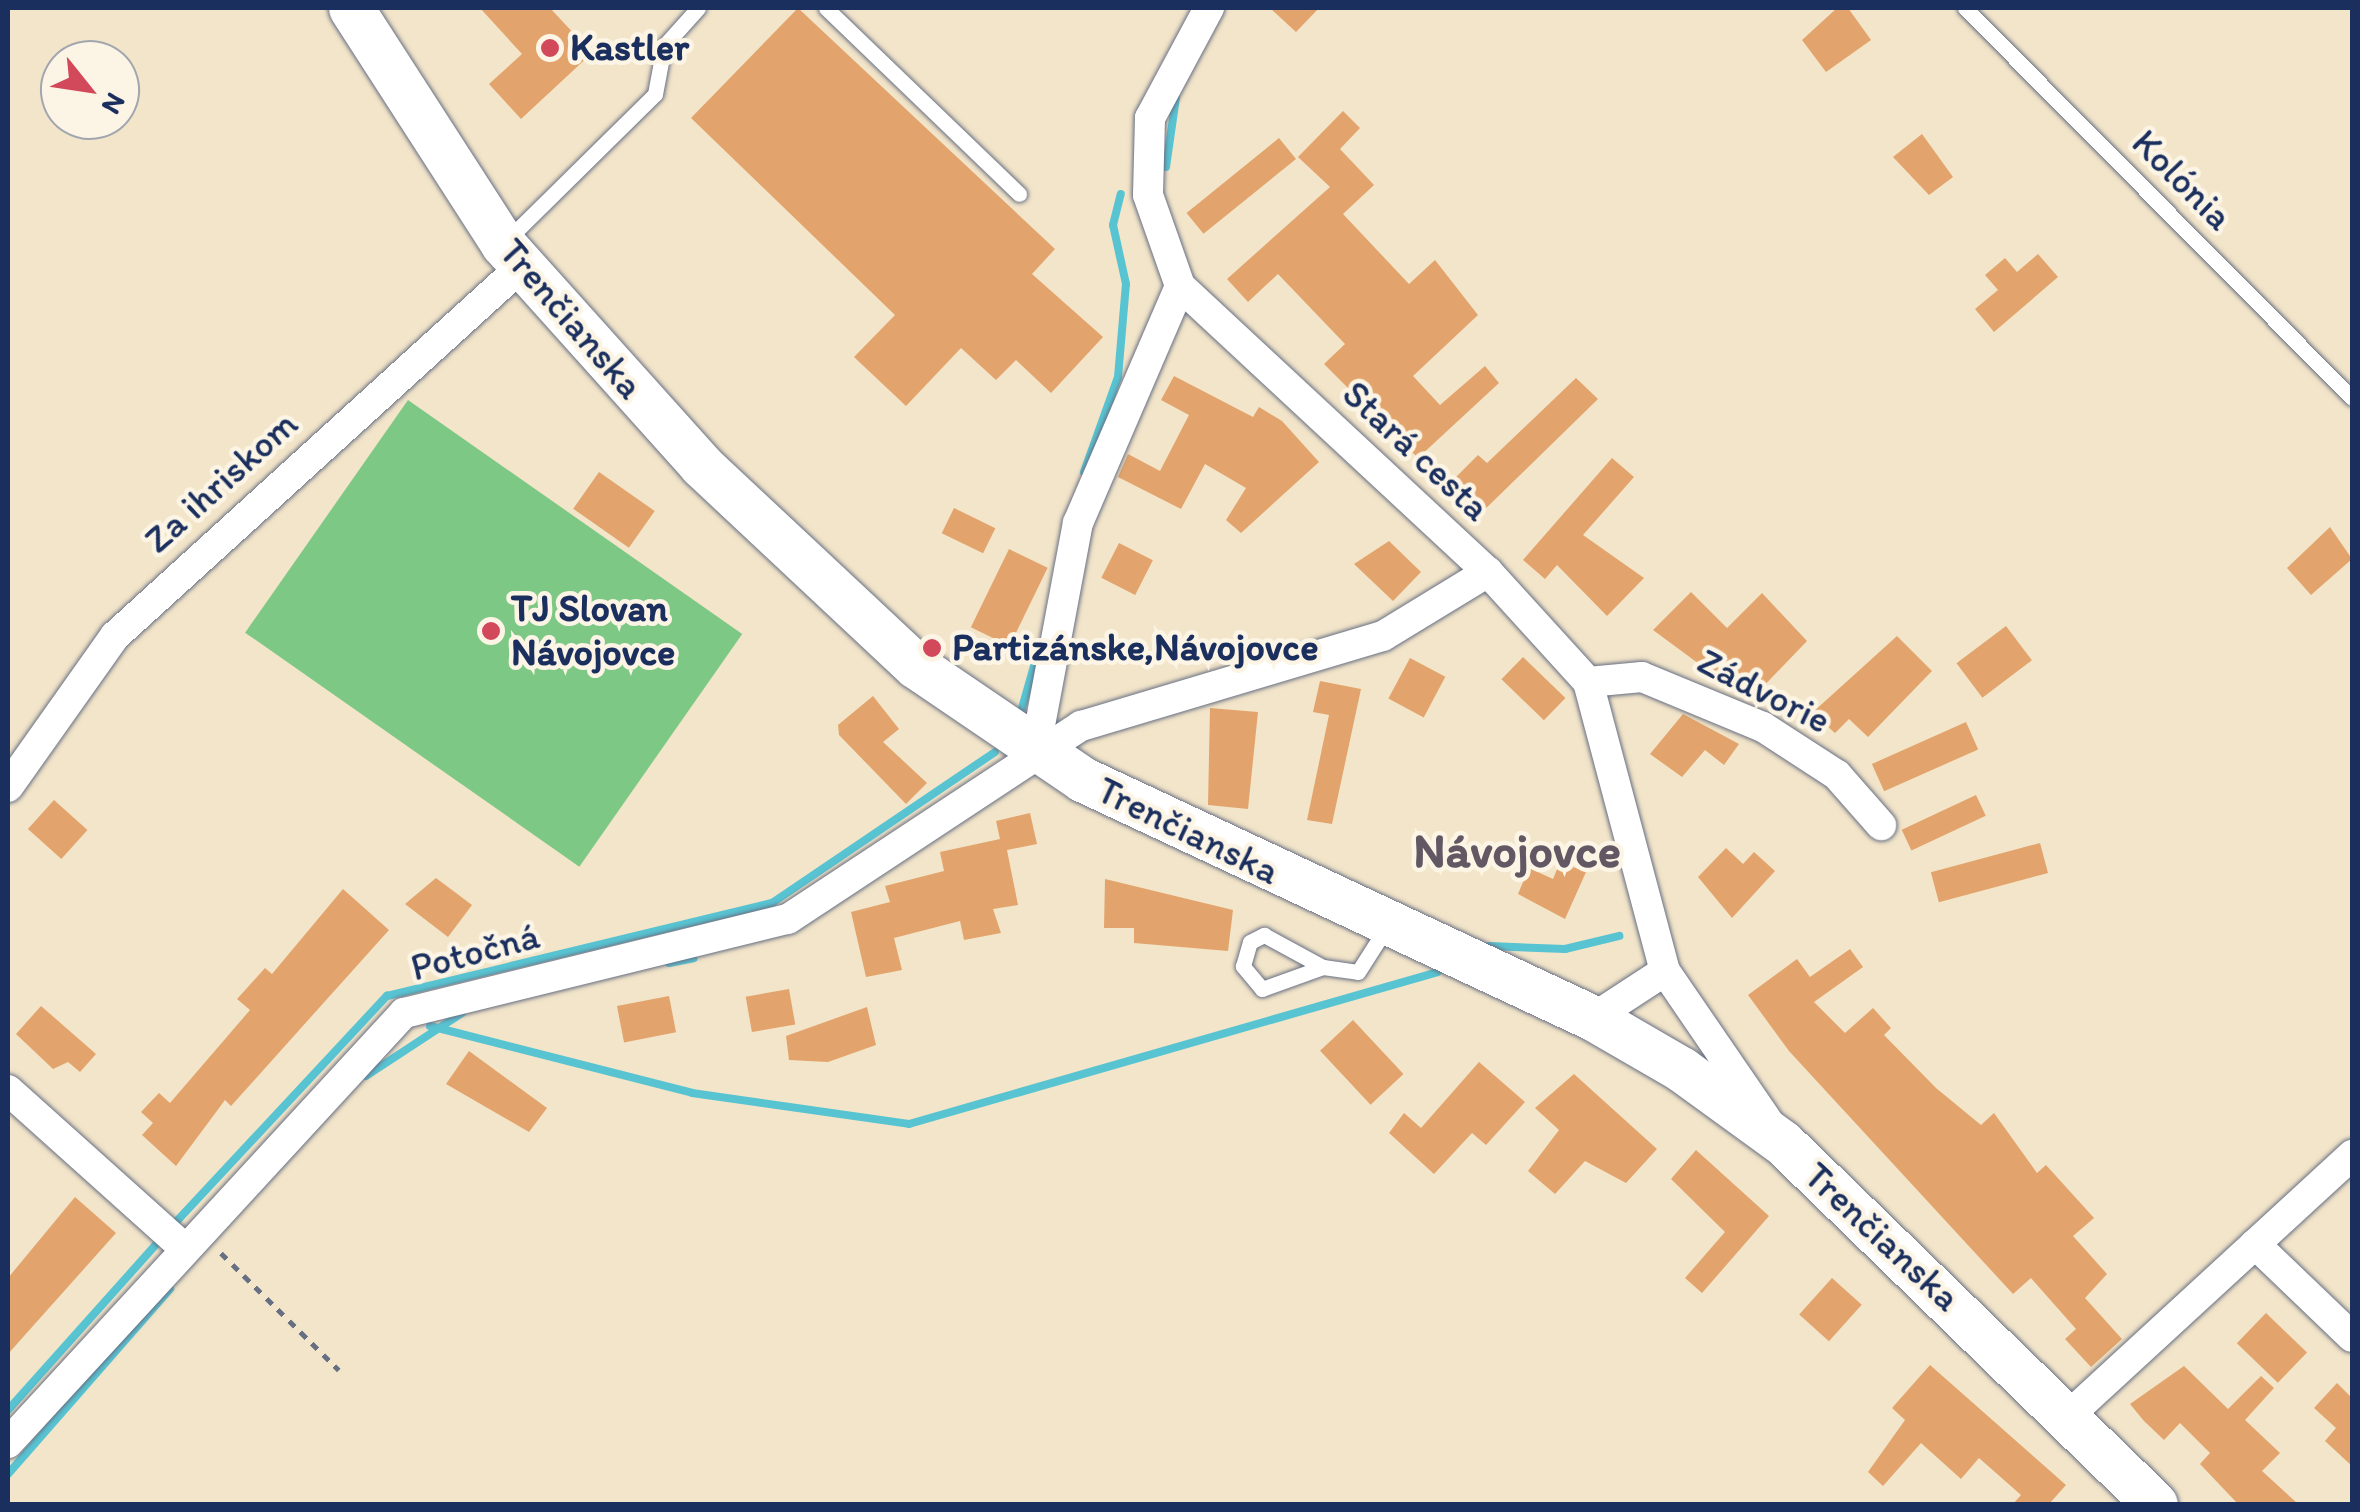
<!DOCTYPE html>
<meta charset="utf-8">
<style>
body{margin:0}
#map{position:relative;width:2360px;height:1512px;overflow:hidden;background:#f3e5c9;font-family:Itim,sans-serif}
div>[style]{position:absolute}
.green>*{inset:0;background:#7ec885;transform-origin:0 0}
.stream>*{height:8px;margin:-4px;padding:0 4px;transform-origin:4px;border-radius:4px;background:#58c4d2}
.building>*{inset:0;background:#e2a46c;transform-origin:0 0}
.path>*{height:5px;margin-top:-2.5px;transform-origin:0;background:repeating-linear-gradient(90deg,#676f83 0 8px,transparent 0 16px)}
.roads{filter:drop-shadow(0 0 2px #676f83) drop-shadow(0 0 2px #676f83)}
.lane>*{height:15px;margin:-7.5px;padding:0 7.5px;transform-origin:7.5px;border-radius:7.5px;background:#fff}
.street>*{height:30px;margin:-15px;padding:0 15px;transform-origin:15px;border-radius:15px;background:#fff}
.secondary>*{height:45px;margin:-22.5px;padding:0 22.5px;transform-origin:22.5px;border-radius:22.5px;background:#fff}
.dots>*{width:28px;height:28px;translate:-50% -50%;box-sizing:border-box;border:5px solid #fcf5e5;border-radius:50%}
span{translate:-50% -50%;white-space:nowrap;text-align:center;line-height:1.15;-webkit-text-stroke:9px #fcf5e5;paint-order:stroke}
.poi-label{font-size:38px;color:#1b2f5e;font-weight:700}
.left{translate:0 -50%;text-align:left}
.street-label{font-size:38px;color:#1b2f5e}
.district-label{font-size:48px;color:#615863;font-weight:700}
.frame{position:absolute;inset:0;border:10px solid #1b2f5e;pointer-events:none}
.north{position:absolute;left:40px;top:40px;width:100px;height:100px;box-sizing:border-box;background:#fcf5e5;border:2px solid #a2a6af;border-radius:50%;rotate:120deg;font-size:28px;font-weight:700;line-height:40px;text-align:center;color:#1b2f5e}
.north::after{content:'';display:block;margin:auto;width:35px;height:45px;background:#d1495b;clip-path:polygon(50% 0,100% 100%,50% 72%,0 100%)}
</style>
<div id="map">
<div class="green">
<i style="left:408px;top:400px;width:408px;height:284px;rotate:35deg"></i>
</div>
<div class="stream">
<i style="left:1166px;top:167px;width:70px;rotate:-81.8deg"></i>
<i style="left:1084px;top:472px;width:101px;rotate:-70.3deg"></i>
<i style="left:1118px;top:377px;width:93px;rotate:-85.1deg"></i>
<i style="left:1126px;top:284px;width:60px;rotate:-102.4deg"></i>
<i style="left:1113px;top:225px;width:32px;rotate:-76deg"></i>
<i style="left:1022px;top:708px;width:66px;rotate:-74.1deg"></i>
<i style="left:1489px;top:946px;width:76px;rotate:2.3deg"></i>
<i style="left:1565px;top:949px;width:56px;rotate:-13.5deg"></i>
<i style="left:669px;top:963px;width:25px;rotate:-11deg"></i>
<i style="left:430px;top:1026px;width:270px;rotate:14.3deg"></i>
<i style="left:692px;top:1093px;width:219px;rotate:8.1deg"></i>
<i style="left:909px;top:1124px;width:550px;rotate:-16.03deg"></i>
<i style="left:366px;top:1076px;width:115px;rotate:-33.3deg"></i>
<i style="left:175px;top:1223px;width:311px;rotate:-47deg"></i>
<i style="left:387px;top:996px;width:396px;rotate:-13.6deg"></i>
<i style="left:772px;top:903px;width:269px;rotate:-34.1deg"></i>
<i style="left:8px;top:1410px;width:228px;rotate:-48.2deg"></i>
<i style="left:8px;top:1474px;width:246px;rotate:-48.8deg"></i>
</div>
<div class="building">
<i style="clip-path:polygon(480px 8px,550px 8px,592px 53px,521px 119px,489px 84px,522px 54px)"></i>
<i style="clip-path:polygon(798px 8px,1055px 249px,1032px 274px,1103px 337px,1051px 393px,1016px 360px,996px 380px,961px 348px,906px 406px,854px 357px,895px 315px,691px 118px)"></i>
<i style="clip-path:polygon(1270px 8px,1319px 8px,1296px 32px)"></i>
<i style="clip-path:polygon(1837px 8px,1848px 8px,1871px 40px,1826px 72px,1802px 40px)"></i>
<i style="clip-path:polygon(1343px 111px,1360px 128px,1340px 149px,1374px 185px,1343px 214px,1409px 284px,1435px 260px,1478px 315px,1413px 376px,1440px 405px,1485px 366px,1499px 383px,1418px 458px,1324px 364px,1345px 344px,1278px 274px,1248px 302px,1227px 279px,1330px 187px,1298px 157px)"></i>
<i style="clip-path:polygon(1922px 134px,1953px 177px,1929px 195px,1893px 157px)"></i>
<i style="left:1279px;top:138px;width:27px;height:119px;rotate:51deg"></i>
<i style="clip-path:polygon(2038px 254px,2058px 277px,1994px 332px,1975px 309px,1998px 290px,1985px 275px,2005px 258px,2017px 272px)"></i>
<i style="clip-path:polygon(1174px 376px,1253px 417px,1259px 407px,1282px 421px,1319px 462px,1241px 533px,1226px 520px,1246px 488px,1205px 464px,1181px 509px,1118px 477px,1128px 454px,1160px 471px,1189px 415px,1161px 400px)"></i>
<i style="clip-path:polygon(1576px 378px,1598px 399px,1477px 517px,1446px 487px,1478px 455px,1487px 463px)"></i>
<i style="clip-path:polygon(1612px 458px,1634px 477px,1583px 535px,1644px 578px,1607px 616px,1557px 565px,1545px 579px,1523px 560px)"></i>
<i style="left:599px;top:472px;width:68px;height:45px;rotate:35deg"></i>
<i style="left:954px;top:508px;width:46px;height:28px;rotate:26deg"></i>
<i style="clip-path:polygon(2330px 527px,2352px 559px,2311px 595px,2287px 568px)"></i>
<i style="clip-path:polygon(1389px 541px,1421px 572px,1393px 601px,1354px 564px)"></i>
<i style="left:1119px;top:543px;width:38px;height:39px;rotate:27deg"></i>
<i style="left:1009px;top:549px;width:43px;height:87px;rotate:26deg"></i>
<i style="clip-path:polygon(1691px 592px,1727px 628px,1762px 593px,1807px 641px,1757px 693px,1724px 664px,1714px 675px,1653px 630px)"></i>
<i style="left:2006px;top:626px;width:43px;height:62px;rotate:53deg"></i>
<i style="clip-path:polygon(1897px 636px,1932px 671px,1868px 737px,1849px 719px,1835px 733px,1812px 713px)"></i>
<i style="left:1523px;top:657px;width:59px;height:31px;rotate:44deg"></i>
<i style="left:1410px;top:658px;width:40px;height:46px;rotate:28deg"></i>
<i style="clip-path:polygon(1320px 681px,1361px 689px,1332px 824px,1307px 820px,1329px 715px,1313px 712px)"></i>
<i style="clip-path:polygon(873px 696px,899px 729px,883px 742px,927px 783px,906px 804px,839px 735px,838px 725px)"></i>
<i style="clip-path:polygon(1210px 708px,1258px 712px,1248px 809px,1208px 805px)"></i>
<i style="clip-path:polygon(1683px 714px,1739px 744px,1724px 765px,1705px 750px,1682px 777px,1650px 754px)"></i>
<i style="left:1966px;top:722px;width:30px;height:103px;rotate:66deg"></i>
<i style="left:1976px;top:795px;width:23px;height:82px;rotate:65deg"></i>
<i style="left:54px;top:800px;width:45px;height:39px;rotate:42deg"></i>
<i style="clip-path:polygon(1030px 813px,1037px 844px,1007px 850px,1018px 905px,993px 909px,1001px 933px,964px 940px,960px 921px,894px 938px,902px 970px,866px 977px,851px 912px,890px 902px,885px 886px,944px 871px,940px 852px,1000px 839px,996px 821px)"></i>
<i style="left:2040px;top:843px;width:31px;height:113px;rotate:75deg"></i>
<i style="clip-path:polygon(1726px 848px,1743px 864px,1754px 852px,1775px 871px,1732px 918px,1698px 877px)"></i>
<i style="clip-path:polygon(1560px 862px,1586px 872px,1565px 919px,1518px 894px,1529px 868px,1553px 879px)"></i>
<i style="clip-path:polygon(436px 878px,472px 905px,448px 937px,405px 904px)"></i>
<i style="clip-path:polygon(1105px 879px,1233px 910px,1228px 951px,1134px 943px,1134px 928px,1104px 928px)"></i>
<i style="clip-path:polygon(343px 889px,389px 930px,231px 1106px,225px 1100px,176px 1166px,142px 1135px,153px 1123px,141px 1112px,159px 1093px,170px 1103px,250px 1010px,237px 999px,265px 968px,272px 974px)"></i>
<i style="clip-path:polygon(1850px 949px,1863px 967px,1814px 1002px,1845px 1033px,1873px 1008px,1891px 1028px,1884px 1035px,1936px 1088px,1981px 1125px,1994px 1113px,2037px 1173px,2046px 1165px,2094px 1218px,2073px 1236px,2107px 1274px,2085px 1298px,2122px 1339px,2091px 1367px,2065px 1339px,2076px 1329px,2031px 1278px,2013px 1294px,1789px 1051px,1748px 995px,1797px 959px,1810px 977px)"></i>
<i style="left:789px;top:989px;width:36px;height:44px;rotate:80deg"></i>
<i style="left:669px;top:996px;width:37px;height:53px;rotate:79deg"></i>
<i style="clip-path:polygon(41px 1006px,96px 1054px,80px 1072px,68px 1062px,53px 1069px,16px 1034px)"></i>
<i style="clip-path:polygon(867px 1007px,876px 1045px,828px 1062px,789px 1060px,786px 1036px)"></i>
<i style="left:1353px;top:1020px;width:74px;height:45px;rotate:47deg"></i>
<i style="clip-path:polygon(469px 1051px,547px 1108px,529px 1132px,446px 1084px)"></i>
<i style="clip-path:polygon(1479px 1062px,1525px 1102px,1486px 1145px,1472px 1133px,1434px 1174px,1389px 1133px,1404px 1113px,1421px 1128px)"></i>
<i style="clip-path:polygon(1574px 1074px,1657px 1149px,1626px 1183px,1585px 1161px,1555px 1194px,1528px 1171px,1559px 1130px,1535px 1108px)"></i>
<i style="clip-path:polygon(1696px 1150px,1769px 1216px,1702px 1293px,1685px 1278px,1725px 1232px,1671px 1179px)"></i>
<i style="clip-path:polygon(75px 1197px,116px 1233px,8px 1354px,8px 1278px)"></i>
<i style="left:1832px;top:1278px;width:40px;height:49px;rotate:42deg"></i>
<i style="left:2266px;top:1313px;width:57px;height:42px;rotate:44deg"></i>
<i style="clip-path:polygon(1930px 1365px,2066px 1485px,2049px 1504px,2013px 1504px,2021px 1495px,1979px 1458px,1961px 1479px,1921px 1443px,1883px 1486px,1868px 1472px,1905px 1420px,1892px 1408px)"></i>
<i style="clip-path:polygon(2184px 1366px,2228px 1409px,2261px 1376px,2274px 1388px,2245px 1420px,2280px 1453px,2262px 1471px,2298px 1504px,2238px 1504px,2200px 1464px,2210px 1453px,2180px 1423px,2164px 1440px,2144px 1421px,2130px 1404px)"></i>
<i style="clip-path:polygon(2337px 1383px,2352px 1398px,2352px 1466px,2325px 1441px,2336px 1428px,2314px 1408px)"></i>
</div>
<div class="path">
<i style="left:221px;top:1253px;width:166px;rotate:44.8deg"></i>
</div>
<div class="roads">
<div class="lane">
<i style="left:826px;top:8px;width:268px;rotate:43.9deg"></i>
<i style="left:1965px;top:8px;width:549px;rotate:45.22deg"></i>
<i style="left:506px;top:241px;width:209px;rotate:-44.6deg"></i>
<i style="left:655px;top:94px;width:49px;rotate:-79.4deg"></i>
<i style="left:664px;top:46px;width:51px;rotate:-48.2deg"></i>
<i style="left:1323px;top:967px;width:65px;rotate:160.2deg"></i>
<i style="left:1262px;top:989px;width:30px;rotate:-130deg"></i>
<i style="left:1243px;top:966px;width:25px;rotate:-74deg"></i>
<i style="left:1250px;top:942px;width:16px;rotate:-27deg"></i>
<i style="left:1264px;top:935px;width:67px;rotate:28.5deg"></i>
<i style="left:1323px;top:967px;width:35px;rotate:8deg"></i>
<i style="left:1358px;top:972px;width:52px;rotate:-57.5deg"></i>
</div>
<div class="street">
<i style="left:1209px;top:8px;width:125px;rotate:118.2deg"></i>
<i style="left:1150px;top:118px;width:77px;rotate:91.5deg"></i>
<i style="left:1148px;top:195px;width:96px;rotate:70.6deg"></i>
<i style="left:1180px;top:286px;width:420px;rotate:42.9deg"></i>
<i style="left:1488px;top:572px;width:149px;rotate:47.7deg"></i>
<i style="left:1588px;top:682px;width:299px;rotate:75.1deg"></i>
<i style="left:1588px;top:682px;width:54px;rotate:-5.3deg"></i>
<i style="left:1642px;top:677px;width:131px;rotate:22.5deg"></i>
<i style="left:1763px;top:727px;width:88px;rotate:33deg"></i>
<i style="left:1837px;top:775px;width:67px;rotate:48.7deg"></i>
<i style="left:1035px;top:752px;width:233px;rotate:-79.4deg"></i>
<i style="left:1078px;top:523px;width:258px;rotate:-66.7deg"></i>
<i style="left:8px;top:787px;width:185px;rotate:-54.7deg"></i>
<i style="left:115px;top:636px;width:550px;rotate:-42.27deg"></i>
<i style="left:1593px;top:1018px;width:86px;rotate:-33.1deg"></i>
<i style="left:1665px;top:971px;width:181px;rotate:55.6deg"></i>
<i style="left:8px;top:1090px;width:234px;rotate:41.9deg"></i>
<i style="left:2255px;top:1244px;width:134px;rotate:43.8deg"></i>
<i style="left:2066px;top:1418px;width:389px;rotate:-42.6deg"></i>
<i style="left:8px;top:1443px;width:585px;rotate:-47.36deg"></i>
<i style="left:404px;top:1013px;width:395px;rotate:-13.8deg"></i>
<i style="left:788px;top:919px;width:351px;rotate:-33.4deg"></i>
<i style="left:1081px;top:726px;width:315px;rotate:-16.6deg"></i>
<i style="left:1383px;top:636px;width:123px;rotate:-31.4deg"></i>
</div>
<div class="secondary">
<i style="left:351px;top:8px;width:281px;rotate:57.2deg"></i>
<i style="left:503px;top:244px;width:297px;rotate:48.1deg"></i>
<i style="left:701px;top:465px;width:294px;rotate:43.1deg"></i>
<i style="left:916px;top:666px;width:201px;rotate:34.2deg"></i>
<i style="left:1082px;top:779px;width:564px;rotate:25.07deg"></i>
<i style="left:1593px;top:1018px;width:102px;rotate:30.1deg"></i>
<i style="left:1681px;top:1069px;width:126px;rotate:36deg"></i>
<i style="left:1783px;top:1143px;width:518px;rotate:44.14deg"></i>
</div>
</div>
<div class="dots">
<i style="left:550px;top:48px;background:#d1495b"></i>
<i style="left:491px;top:631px;background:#d1495b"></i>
<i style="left:932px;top:648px;background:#d1495b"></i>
</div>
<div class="poi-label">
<span class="left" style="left:570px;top:48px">Kastler</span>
<span class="left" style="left:511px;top:631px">TJ Slovan<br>Návojovce</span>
<span class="left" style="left:952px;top:648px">Partizánske,Návojovce</span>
</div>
<div class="street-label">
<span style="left:2182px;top:180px;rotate:45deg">Kolónia</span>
<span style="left:571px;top:319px;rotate:49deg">Trenčianska</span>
<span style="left:1416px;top:451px;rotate:43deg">Stará cesta</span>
<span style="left:221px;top:482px;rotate:-42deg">Za ihriskom</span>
<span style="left:1764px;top:691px;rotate:27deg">Zádvorie</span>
<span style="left:1188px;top:831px;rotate:26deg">Trenčianska</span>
<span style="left:475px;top:952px;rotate:-15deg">Potočná</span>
<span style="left:1882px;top:1237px;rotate:43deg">Trenčianska</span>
</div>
<div class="district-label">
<span style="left:1517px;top:851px">Návojovce</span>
</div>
<div class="frame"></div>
<div class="north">N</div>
</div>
